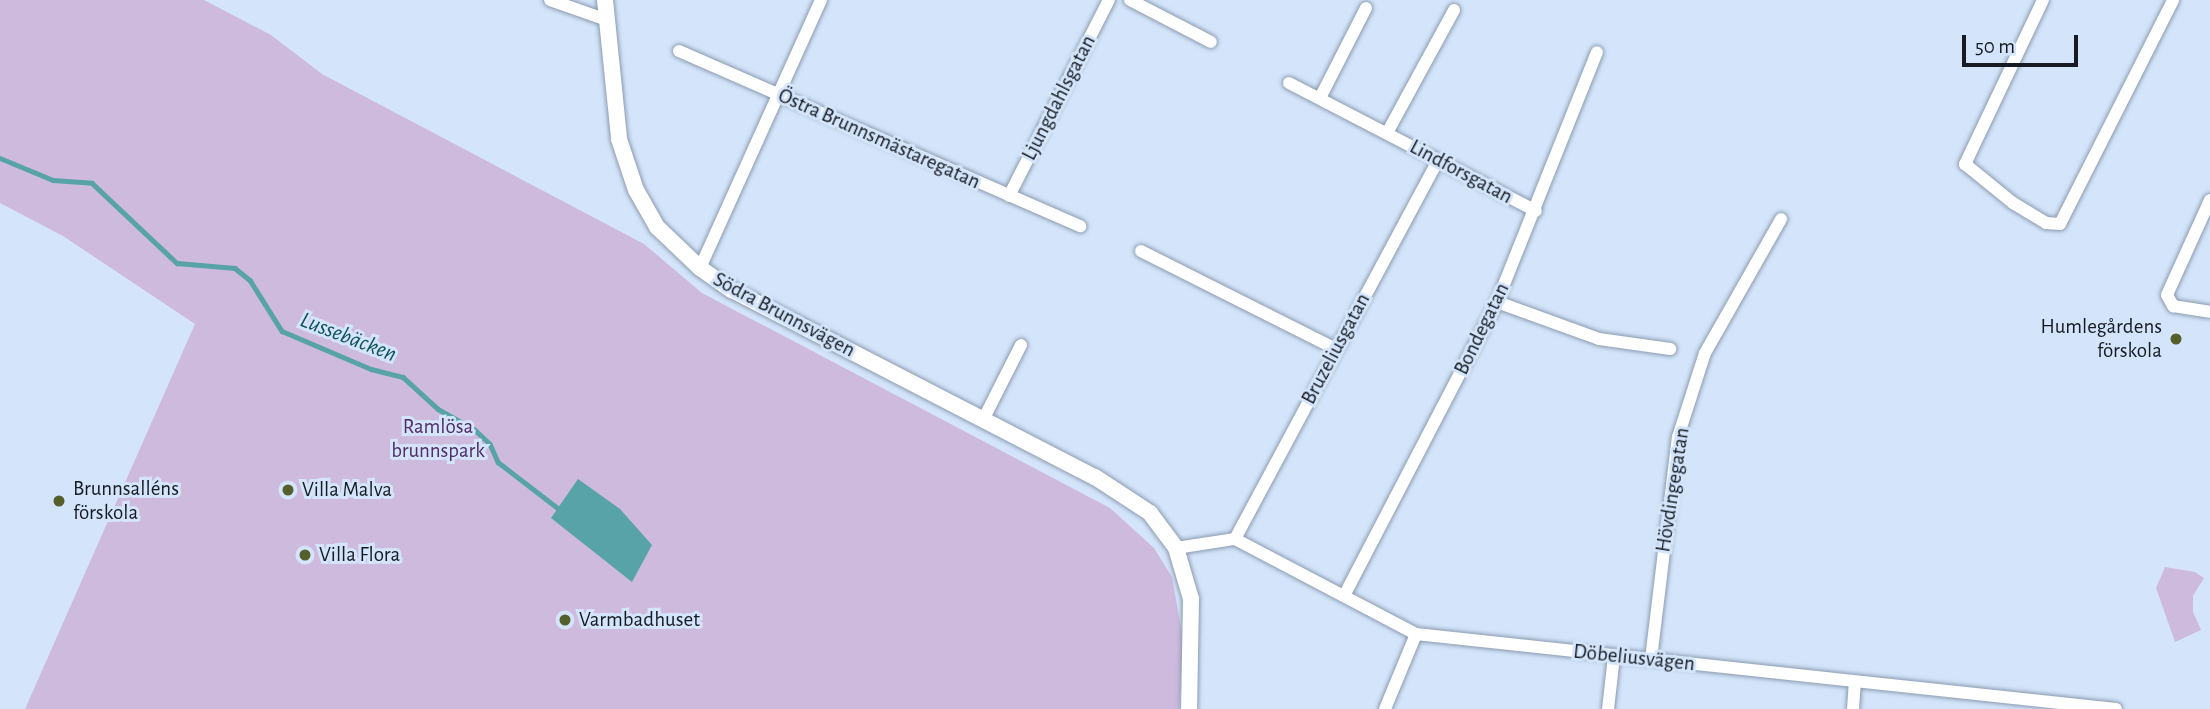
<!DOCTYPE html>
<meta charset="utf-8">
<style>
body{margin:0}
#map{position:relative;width:2210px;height:709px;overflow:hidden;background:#d4e5fb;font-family:"Alegreya Sans",sans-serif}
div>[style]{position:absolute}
.green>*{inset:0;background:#cebadc}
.water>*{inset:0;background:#57a3a7}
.stream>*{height:4.5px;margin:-2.25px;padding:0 2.25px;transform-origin:2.25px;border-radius:2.25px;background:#57a3a7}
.roads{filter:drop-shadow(0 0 2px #8b9bb0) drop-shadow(0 0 2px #8b9bb0)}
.minor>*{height:12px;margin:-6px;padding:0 6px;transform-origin:6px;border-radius:6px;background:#fff}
.tertiary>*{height:16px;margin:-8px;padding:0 8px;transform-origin:8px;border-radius:8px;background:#fff}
.dots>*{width:19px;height:19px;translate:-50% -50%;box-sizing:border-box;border:4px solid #d4e5fb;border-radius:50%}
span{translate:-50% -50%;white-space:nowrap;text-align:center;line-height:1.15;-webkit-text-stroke:6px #d4e5fb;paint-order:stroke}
.street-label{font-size:21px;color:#171c24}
.poi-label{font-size:21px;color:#171c24}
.right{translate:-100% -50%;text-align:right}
.left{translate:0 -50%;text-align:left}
.park-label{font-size:21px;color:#512c68}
.water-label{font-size:23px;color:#0e5255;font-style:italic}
.scale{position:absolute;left:1962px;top:35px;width:116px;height:32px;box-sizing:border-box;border:4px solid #171c24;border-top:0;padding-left:9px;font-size:21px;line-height:24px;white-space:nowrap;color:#171c24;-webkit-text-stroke:5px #d4e5fb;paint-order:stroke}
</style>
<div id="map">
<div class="green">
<i style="clip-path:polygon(0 0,204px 0,271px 35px,322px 74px,644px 244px,702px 293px,1110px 508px,1154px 548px,1172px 577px,1183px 639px,1179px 709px,25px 709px,195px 324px,63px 236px,0 203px)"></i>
<i style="clip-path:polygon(2165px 567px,2195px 572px,2204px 578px,2193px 596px,2193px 612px,2201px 630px,2175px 642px,2156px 588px)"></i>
</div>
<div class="water">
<i style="clip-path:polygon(578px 479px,620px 509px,652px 545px,632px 582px,551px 518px)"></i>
</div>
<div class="stream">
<i style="left:0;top:158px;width:57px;rotate:22.5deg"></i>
<i style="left:53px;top:180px;width:39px;rotate:4deg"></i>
<i style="left:92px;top:183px;width:117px;rotate:43.3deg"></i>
<i style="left:177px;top:263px;width:58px;rotate:4.9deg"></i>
<i style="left:235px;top:268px;width:19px;rotate:39deg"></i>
<i style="left:250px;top:280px;width:60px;rotate:57.9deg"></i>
<i style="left:282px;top:331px;width:97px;rotate:23.1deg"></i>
<i style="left:371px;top:369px;width:33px;rotate:14deg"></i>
<i style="left:403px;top:377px;width:47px;rotate:42.4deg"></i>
<i style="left:438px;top:409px;width:41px;rotate:29.1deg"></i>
<i style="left:474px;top:429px;width:22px;rotate:43deg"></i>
<i style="left:490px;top:444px;width:20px;rotate:66deg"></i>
<i style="left:498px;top:462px;width:82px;rotate:37.6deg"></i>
</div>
<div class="roads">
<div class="minor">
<i style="left:550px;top:0;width:60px;rotate:19.3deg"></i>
<i style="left:1130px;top:0;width:91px;rotate:27.4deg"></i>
<i style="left:2043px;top:0;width:182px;rotate:115.4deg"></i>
<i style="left:1965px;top:164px;width:62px;rotate:39.1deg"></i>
<i style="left:2013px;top:203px;width:39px;rotate:31deg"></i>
<i style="left:2046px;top:223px;width:14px;rotate:4deg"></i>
<i style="left:2060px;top:224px;width:251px;rotate:-63.2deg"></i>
<i style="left:679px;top:51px;width:438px;rotate:23.6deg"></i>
<i style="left:1289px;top:83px;width:278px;rotate:27.4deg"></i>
<i style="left:1320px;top:98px;width:101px;rotate:-62.9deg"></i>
<i style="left:1387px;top:133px;width:140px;rotate:-61.4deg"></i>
<i style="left:1009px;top:196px;width:220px;rotate:-63deg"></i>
<i style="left:2210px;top:200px;width:104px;rotate:114.4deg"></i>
<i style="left:2167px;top:295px;width:13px;rotate:61deg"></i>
<i style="left:2173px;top:306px;width:37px;rotate:9deg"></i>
<i style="left:1141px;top:251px;width:218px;rotate:26.7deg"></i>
<i style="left:700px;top:268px;width:294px;rotate:-65.7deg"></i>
<i style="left:1497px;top:302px;width:109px;rotate:19.9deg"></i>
<i style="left:1599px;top:339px;width:72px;rotate:8deg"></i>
<i style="left:983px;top:420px;width:84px;rotate:-63.1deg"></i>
<i style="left:1235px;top:539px;width:430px;rotate:-61.8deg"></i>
<i style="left:1176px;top:548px;width:60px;rotate:-8.7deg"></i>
<i style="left:1235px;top:539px;width:204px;rotate:27.7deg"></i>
<i style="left:1416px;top:634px;width:704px;rotate:6.12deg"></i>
<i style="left:1344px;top:596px;width:331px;rotate:-62.5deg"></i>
<i style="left:1497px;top:302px;width:269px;rotate:-68.2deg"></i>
<i style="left:1651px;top:659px;width:224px;rotate:-83.1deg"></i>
<i style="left:1678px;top:437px;width:88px;rotate:-72.2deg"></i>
<i style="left:1705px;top:353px;width:154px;rotate:-60.4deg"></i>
<i style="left:1385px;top:709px;width:81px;rotate:-67.5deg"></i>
<i style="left:1608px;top:709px;width:53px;rotate:-83.5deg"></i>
<i style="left:1853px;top:709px;width:27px;rotate:-86deg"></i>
</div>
<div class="tertiary">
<i style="left:605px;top:0;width:140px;rotate:84.2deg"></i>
<i style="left:619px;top:139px;width:54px;rotate:71.6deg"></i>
<i style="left:636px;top:190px;width:43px;rotate:60.4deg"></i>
<i style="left:657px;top:227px;width:59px;rotate:43.6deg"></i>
<i style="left:700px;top:268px;width:39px;rotate:35deg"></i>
<i style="left:732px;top:290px;width:408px;rotate:27.3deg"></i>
<i style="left:1095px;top:477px;width:66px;rotate:33.2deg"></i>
<i style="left:1150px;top:513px;width:44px;rotate:53.4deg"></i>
<i style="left:1176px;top:548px;width:53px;rotate:73.6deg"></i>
<i style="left:1191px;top:599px;width:110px;rotate:91deg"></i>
</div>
</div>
<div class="dots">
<i style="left:2176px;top:339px;background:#565e2c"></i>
<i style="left:288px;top:490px;background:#565e2c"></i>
<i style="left:59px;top:501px;background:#565e2c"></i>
<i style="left:305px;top:555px;background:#565e2c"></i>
<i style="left:565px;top:620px;background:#565e2c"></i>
</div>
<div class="street-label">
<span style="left:1059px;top:98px;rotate:-63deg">Ljungdahlsgatan</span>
<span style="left:879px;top:139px;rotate:24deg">Östra Brunnsmästaregatan</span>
<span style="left:1461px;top:172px;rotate:28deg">Lindforsgatan</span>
<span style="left:784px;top:315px;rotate:28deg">Södra Brunnsvägen</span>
<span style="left:1482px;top:329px;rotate:-64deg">Bondegatan</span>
<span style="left:1336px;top:349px;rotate:-62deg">Bruzeliusgatan</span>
<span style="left:1673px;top:490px;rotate:-81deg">Hövdingegatan</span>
<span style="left:1634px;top:658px;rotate:6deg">Döbeliusvägen</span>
</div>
<div class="poi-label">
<span class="right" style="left:2162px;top:339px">Humlegårdens<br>förskola</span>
<span class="left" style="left:73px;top:501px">Brunnsalléns<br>förskola</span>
<span class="left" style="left:302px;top:490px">Villa Malva</span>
<span class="left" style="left:319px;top:555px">Villa Flora</span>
<span class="left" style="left:579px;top:620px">Varmbadhuset</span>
</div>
<div class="park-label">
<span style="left:438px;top:439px">Ramlösa<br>brunnspark</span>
</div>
<div class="water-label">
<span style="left:348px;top:338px;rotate:21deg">Lussebäcken</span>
</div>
<div class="scale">50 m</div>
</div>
